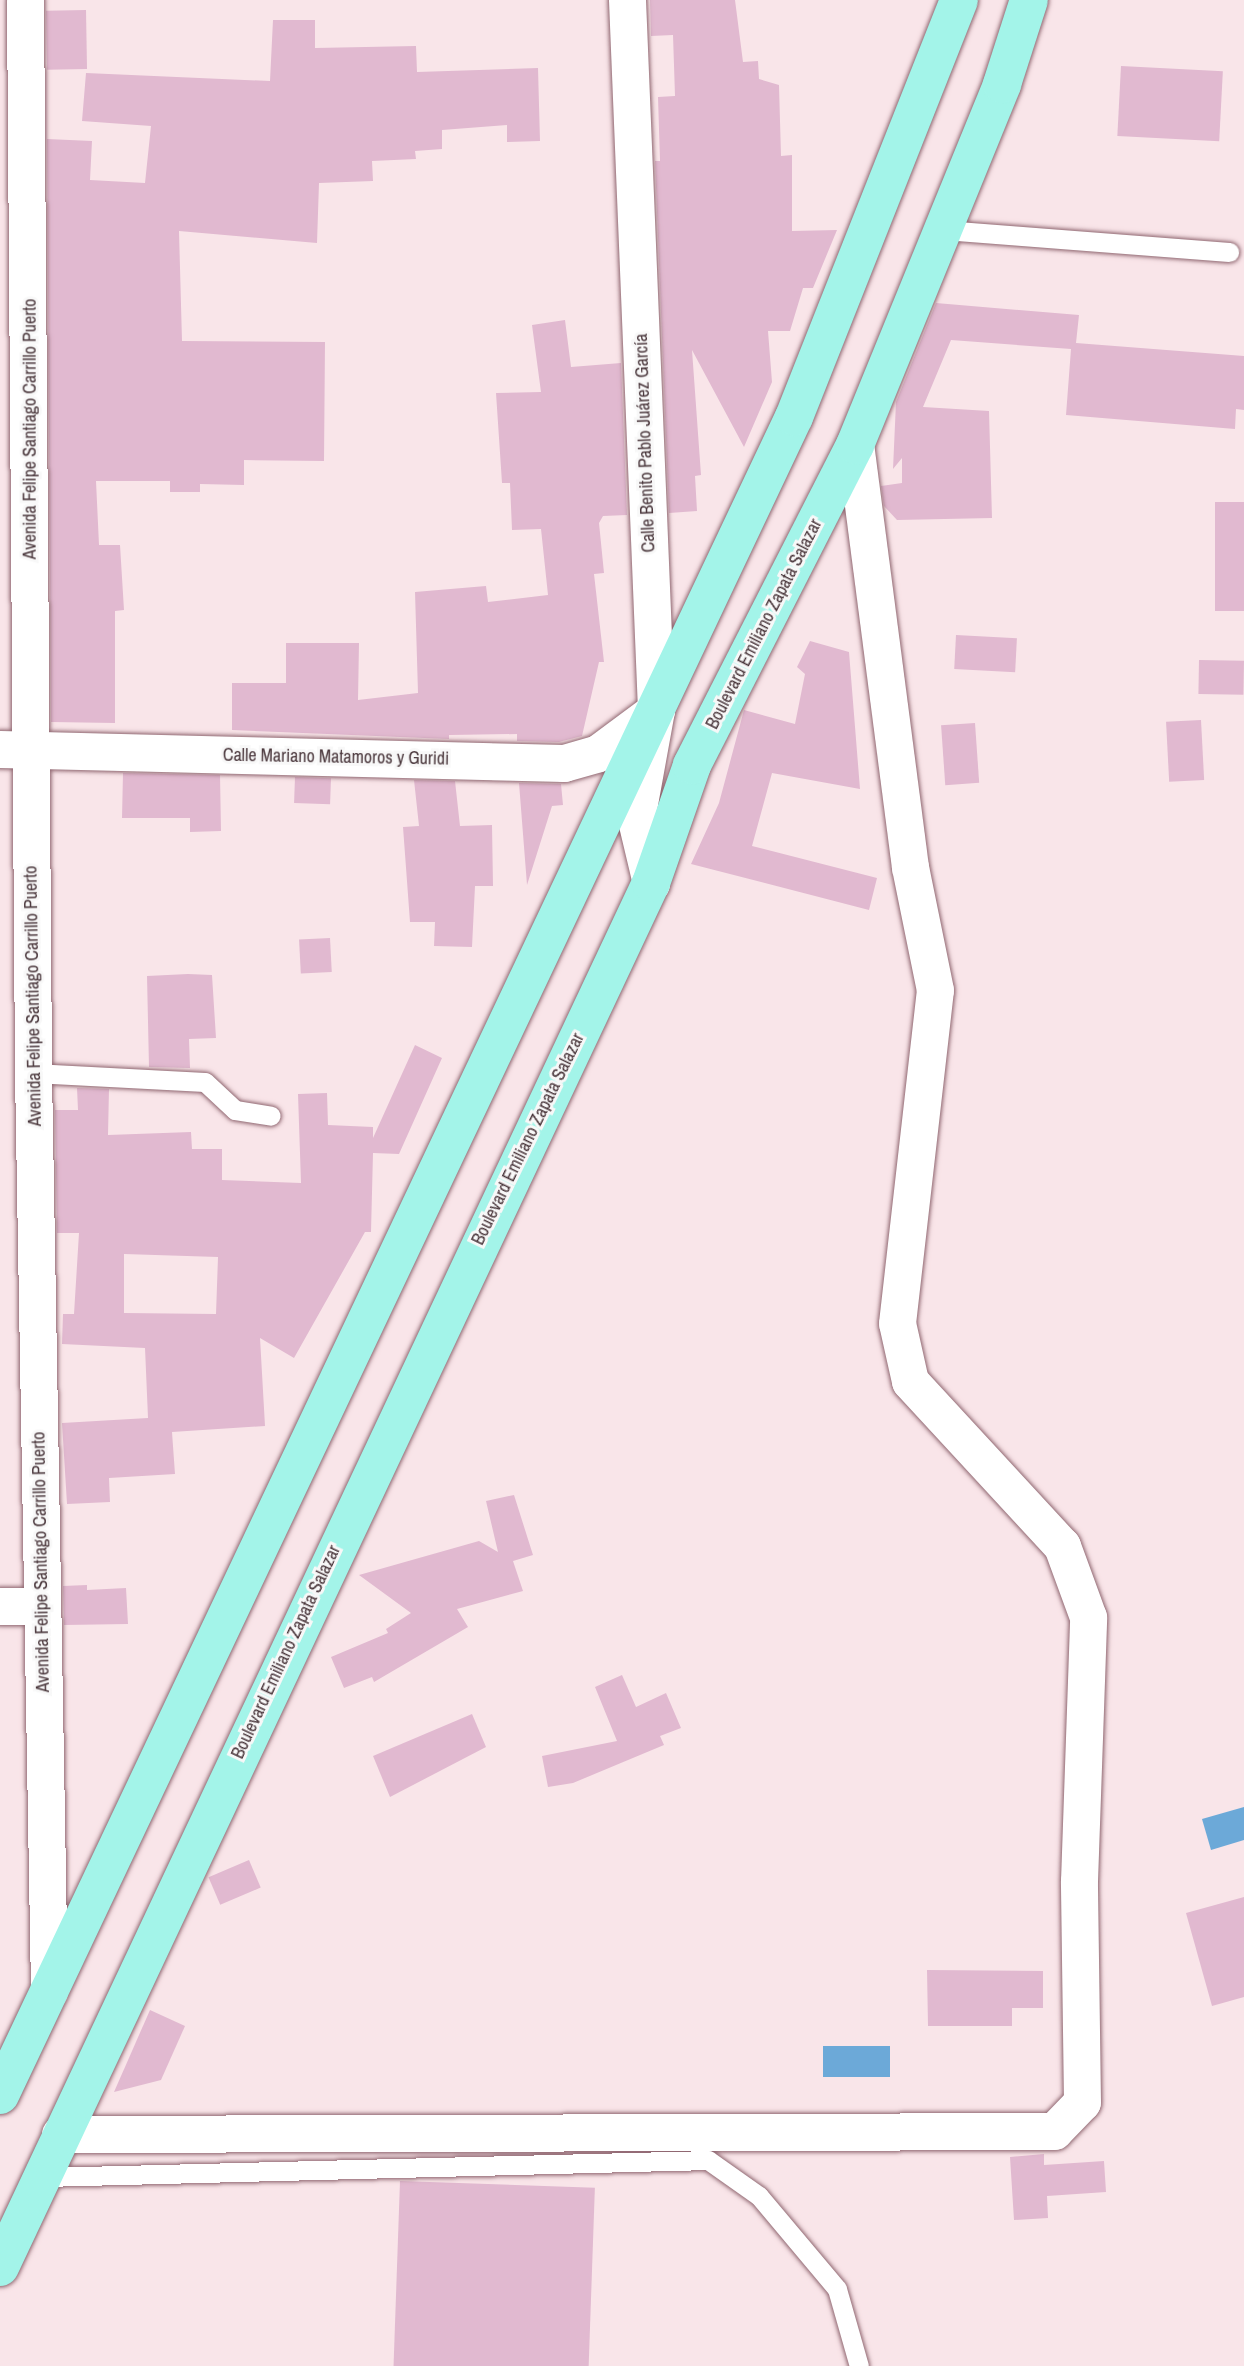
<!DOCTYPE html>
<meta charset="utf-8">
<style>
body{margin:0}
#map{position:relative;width:1244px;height:2366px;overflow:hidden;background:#f9e5e9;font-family:"Archivo Narrow",sans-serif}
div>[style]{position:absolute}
.water>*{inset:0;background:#6ca9d8;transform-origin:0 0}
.building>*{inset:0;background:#e1b9d0;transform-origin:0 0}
.roads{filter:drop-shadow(0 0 2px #906771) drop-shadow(0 0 2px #906771)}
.service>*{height:19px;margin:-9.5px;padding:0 9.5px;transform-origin:9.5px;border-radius:9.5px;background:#fff}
.minor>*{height:37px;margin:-18.5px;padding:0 18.5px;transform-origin:18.5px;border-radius:18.5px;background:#fff}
.primary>*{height:38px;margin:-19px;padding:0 19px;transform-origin:19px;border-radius:19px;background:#a3f4e9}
span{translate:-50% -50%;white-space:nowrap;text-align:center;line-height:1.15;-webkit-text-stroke:6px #f8f8f8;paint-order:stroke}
.street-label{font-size:18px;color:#49363b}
</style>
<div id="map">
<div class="water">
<i style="clip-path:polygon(1244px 1807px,1244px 1840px,1211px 1850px,1202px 1819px)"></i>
<i style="left:823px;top:2046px;width:67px;height:31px"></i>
</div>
<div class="building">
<i style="clip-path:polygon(650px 0,735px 0,743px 62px,758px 61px,759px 79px,779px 85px,781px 156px,792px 155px,792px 231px,837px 230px,813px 288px,803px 288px,790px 331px,768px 331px,772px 382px,744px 447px,692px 350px,701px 475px,695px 476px,697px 511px,669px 513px,655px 161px,660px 161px,658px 97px,675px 96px,673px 35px,651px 36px)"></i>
<i style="left:86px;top:10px;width:59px;height:40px;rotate:89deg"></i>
<i style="clip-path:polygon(273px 20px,315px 20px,315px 48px,416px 46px,417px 72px,538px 68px,540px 141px,507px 142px,507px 125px,442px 130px,442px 149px,415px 151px,416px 159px,372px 161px,373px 181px,319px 183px,317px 243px,179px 231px,182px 341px,325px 342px,324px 461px,244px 460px,244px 485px,200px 484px,200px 492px,170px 492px,170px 481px,96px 481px,99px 545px,120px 545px,124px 610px,115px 611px,115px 723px,51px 722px,47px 139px,92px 141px,90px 180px,145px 183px,151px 126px,82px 121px,86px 73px,270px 81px)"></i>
<i style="left:1121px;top:66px;width:102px;height:70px;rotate:3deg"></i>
<i style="clip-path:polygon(936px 303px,1079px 315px,1076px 343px,1244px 356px,1244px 410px,1236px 409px,1235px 429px,1066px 415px,1071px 349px,951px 340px,923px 407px,989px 411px,992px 518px,897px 520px,884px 506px,881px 486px,902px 483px,902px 458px,893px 469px,896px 402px)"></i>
<i style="clip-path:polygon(565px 320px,571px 367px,621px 363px,627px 515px,603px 516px,599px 523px,604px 573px,594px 574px,604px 662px,599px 662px,582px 736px,559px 742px,517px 741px,517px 734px,449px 735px,449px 739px,232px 730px,232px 683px,286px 683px,286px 643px,359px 643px,358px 700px,418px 693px,415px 592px,486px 586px,488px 602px,548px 595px,541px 529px,512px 530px,510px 483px,502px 483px,496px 393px,541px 392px,532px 325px)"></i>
<i style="left:1244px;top:502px;width:109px;height:29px;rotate:90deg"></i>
<i style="left:956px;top:635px;width:61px;height:34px;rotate:3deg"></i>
<i style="clip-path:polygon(810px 641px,849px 652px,860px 789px,772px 773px,752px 846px,877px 878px,869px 910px,691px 864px,719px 803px,744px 710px,795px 724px,805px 674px,797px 667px)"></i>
<i style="left:1199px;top:660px;width:45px;height:34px;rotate:1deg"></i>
<i style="left:1201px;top:720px;width:60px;height:35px;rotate:87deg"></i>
<i style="left:975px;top:723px;width:60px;height:34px;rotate:86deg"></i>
<i style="clip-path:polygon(123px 773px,220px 775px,221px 831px,190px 832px,190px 818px,122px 818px)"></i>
<i style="left:295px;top:777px;width:36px;height:26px;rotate:2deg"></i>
<i style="clip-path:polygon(414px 780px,455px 781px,460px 826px,492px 825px,493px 886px,475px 886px,472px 947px,434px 946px,435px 922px,410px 922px,403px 827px,419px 826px)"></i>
<i style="clip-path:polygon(519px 783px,561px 784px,563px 805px,552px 806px,527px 885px)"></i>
<i style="left:330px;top:938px;width:34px;height:31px;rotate:87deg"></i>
<i style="clip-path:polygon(188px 974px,212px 975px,216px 1038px,189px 1039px,190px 1068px,149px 1067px,147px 976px)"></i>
<i style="clip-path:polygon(evenodd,415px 1045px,442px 1058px,399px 1154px,373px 1153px,371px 1232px,365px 1232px,294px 1358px,260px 1338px,265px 1426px,172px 1432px,175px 1474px,109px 1478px,110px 1502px,67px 1504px,62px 1423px,148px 1418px,145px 1348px,62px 1344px,63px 1314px,74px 1314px,79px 1233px,57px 1233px,55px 1110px,78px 1110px,77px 1088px,109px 1089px,108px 1135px,191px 1132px,192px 1149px,222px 1149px,222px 1180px,301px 1183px,298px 1094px,327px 1093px,328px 1125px,373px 1127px,373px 1138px,415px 1045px,124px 1254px,218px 1257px,216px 1314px,124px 1313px,124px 1254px)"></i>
<i style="clip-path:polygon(514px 1495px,533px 1555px,513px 1561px,523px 1591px,457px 1609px,468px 1627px,374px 1682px,372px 1677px,344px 1688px,331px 1657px,388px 1633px,386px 1629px,411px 1613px,359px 1575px,479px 1541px,498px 1552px,486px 1501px)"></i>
<i style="clip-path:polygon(87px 1585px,87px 1590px,126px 1588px,128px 1624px,64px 1625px,63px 1586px)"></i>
<i style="clip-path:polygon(622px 1675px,636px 1707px,666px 1693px,681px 1728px,660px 1736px,664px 1745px,573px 1783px,548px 1787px,542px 1756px,617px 1741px,595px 1687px)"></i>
<i style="clip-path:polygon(472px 1714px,486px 1747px,390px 1797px,373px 1756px)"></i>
<i style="left:249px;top:1860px;width:30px;height:44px;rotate:67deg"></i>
<i style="clip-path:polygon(1244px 1897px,1244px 1997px,1212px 2006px,1186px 1913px)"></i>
<i style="clip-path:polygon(927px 1970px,1043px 1971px,1043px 2008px,1012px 2008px,1012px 2026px,928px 2026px)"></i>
<i style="clip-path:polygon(150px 2010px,185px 2026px,161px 2080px,114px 2092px)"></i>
<i style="clip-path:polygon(1044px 2154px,1044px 2165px,1104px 2161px,1106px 2192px,1047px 2196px,1048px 2218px,1014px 2220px,1010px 2157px)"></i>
<i style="left:400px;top:2181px;width:195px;height:185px;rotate:2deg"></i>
</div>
<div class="roads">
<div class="service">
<i style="left:944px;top:230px;width:286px;rotate:4.4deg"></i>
<i style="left:33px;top:1073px;width:172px;rotate:3deg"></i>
<i style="left:205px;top:1082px;width:41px;rotate:43deg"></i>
<i style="left:235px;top:1110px;width:36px;rotate:9deg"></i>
<i style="left:43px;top:2177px;width:665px;rotate:-1.46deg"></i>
<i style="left:708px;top:2160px;width:62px;rotate:35.2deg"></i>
<i style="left:759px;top:2196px;width:121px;rotate:50deg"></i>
<i style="left:837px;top:2289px;width:80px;rotate:74.1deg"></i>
</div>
<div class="minor">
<i style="left:25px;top:0;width:1073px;rotate:89.57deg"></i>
<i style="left:33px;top:1073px;width:918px;rotate:89deg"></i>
<i style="left:627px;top:0;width:711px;rotate:87.66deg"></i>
<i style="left:656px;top:710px;width:112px;rotate:100.3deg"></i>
<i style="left:636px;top:820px;width:65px;rotate:76.6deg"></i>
<i style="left:0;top:749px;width:564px;rotate:1.42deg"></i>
<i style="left:564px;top:763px;width:35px;rotate:-16deg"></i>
<i style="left:598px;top:753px;width:72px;rotate:-36.6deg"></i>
<i style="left:0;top:1606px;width:41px"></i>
<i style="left:60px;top:2134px;width:994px;rotate:-0.17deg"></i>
<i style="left:1054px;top:2131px;width:40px;rotate:-46deg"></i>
<i style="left:1082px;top:2102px;width:221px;rotate:-90.8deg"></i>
<i style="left:1079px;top:1881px;width:264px;rotate:-88deg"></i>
<i style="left:1088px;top:1617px;width:76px;rotate:-110.1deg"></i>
<i style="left:1062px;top:1546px;width:224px;rotate:-132.7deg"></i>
<i style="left:910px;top:1381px;width:59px;rotate:-102.6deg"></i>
<i style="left:897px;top:1323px;width:335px;rotate:-83.5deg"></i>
<i style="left:935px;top:990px;width:126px;rotate:-101.5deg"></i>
<i style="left:910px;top:867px;width:426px;rotate:-97.4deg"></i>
</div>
<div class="primary">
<i style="left:0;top:2095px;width:1856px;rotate:-64.68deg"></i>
<i style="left:794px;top:417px;width:448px;rotate:-68.4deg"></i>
<i style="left:0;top:2267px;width:1529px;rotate:-64.81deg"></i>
<i style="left:651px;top:883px;width:125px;rotate:-70.8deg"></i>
<i style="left:692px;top:765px;width:359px;rotate:-63deg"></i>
<i style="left:855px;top:445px;width:390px;rotate:-67.8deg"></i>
<i style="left:1002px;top:84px;width:88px;rotate:-72.2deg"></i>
</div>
</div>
<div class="street-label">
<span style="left:30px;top:429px;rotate:-90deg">Avenida Felipe Santiago Carrillo Puerto</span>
<span style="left:645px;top:443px;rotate:-92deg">Calle Benito Pablo Juárez García</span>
<span style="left:764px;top:624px;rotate:-63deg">Boulevard Emiliano Zapata Salazar</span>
<span style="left:336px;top:757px;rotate:1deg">Calle Mariano Matamoros y Guridi</span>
<span style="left:33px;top:996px;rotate:-91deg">Avenida Felipe Santiago Carrillo Puerto</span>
<span style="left:528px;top:1139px;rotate:-64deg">Boulevard Emiliano Zapata Salazar</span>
<span style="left:41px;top:1562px;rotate:-91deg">Avenida Felipe Santiago Carrillo Puerto</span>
<span style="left:286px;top:1652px;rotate:-65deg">Boulevard Emiliano Zapata Salazar</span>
</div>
</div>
